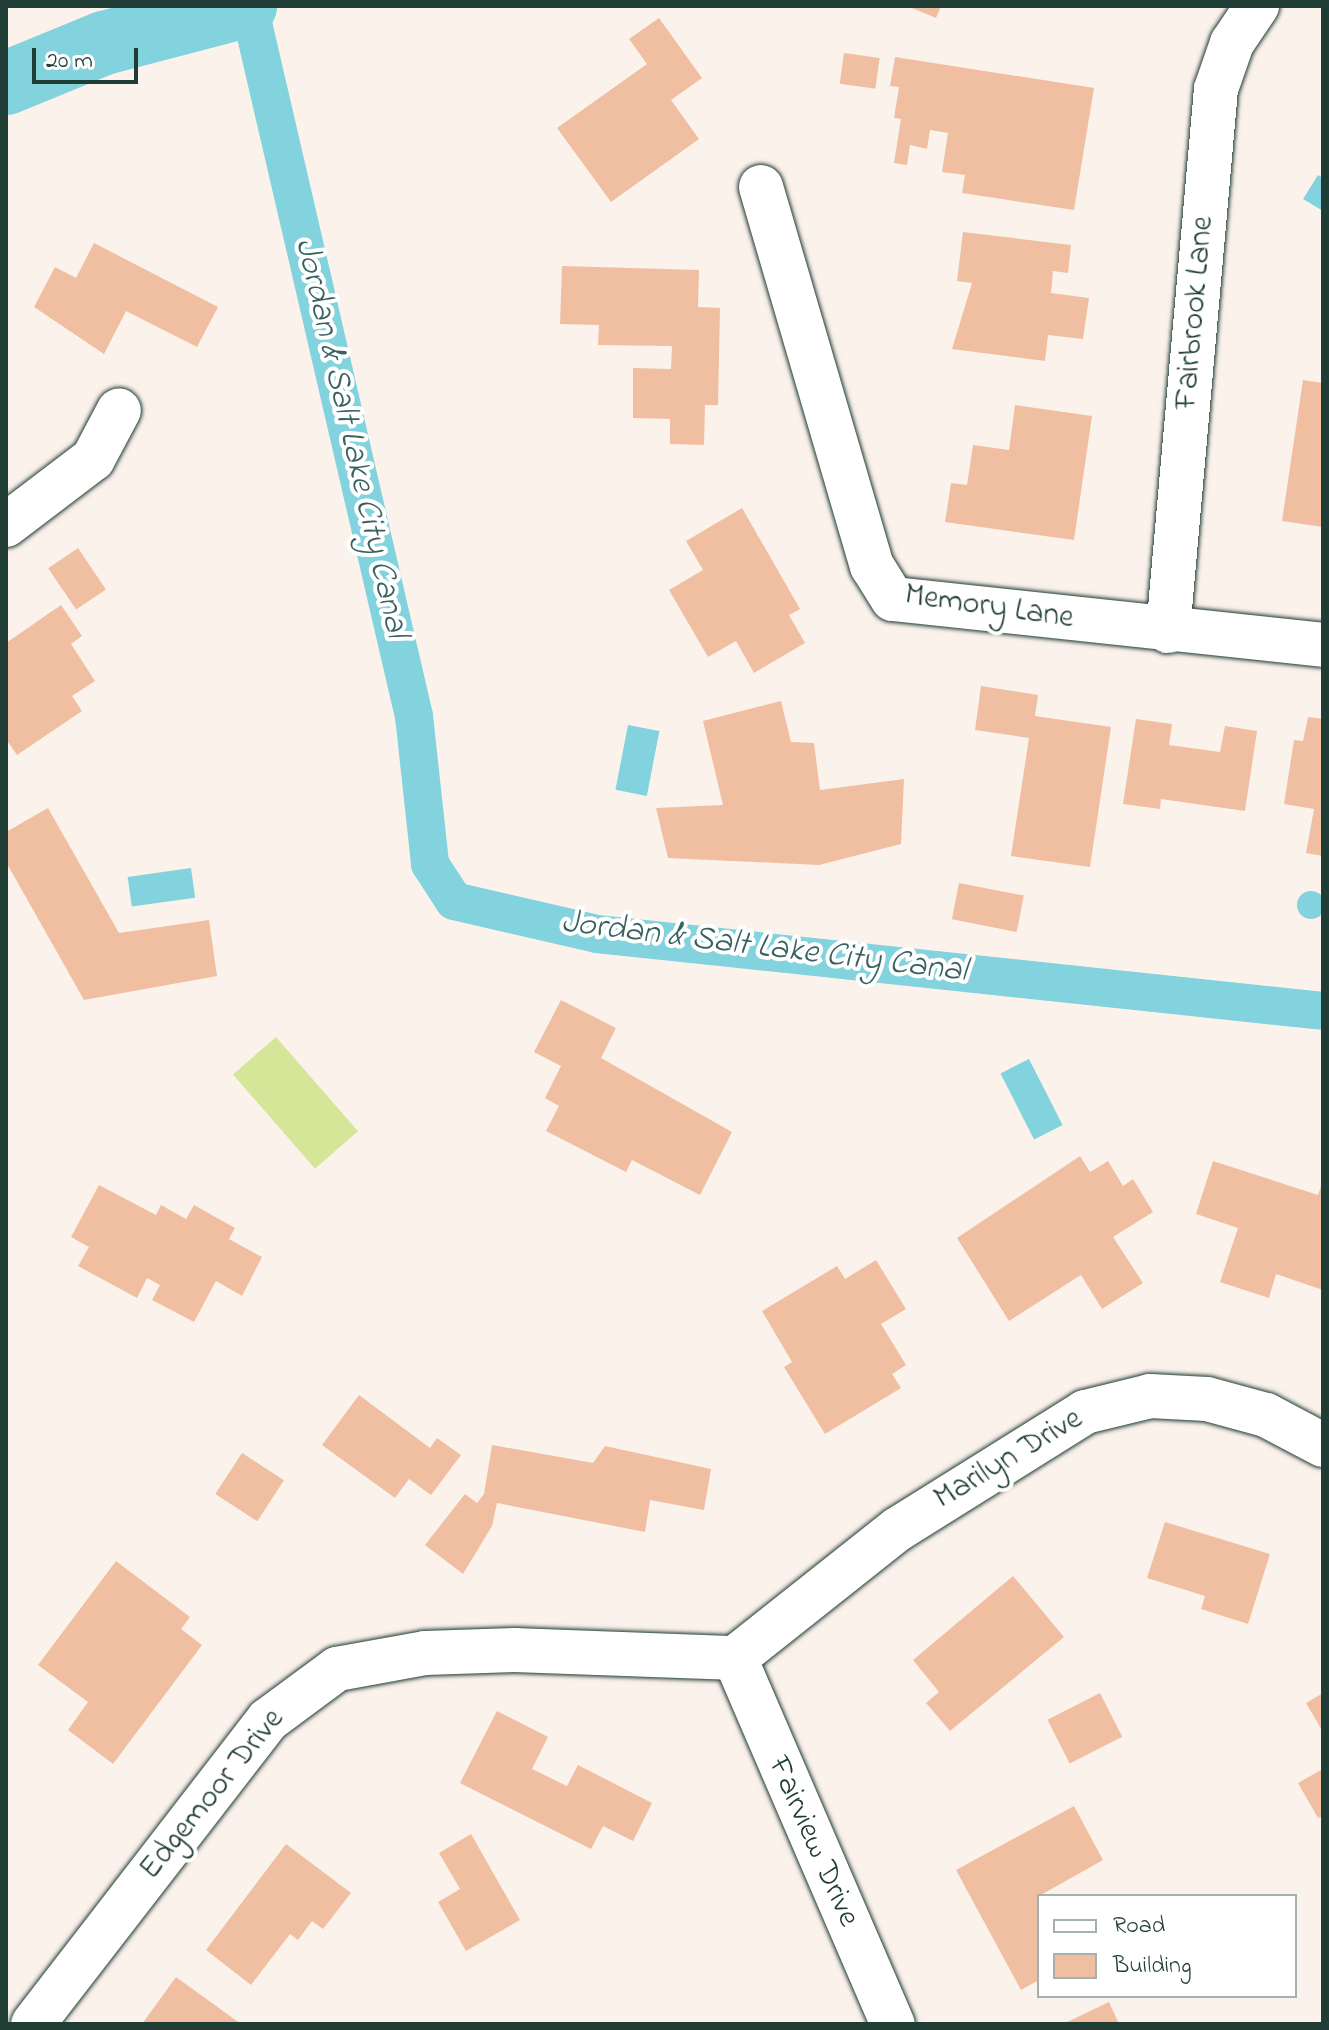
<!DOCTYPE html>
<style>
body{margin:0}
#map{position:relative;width:1329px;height:2030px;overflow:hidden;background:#fcf2ec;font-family:"Indie Flower",sans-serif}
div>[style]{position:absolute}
.green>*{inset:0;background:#d6e699;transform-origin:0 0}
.water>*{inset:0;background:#83d3df;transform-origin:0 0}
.round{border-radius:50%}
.canal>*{height:38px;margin:-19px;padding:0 19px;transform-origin:19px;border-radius:19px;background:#83d3df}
.river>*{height:64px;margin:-32px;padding:0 32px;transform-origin:32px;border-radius:32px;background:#83d3df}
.building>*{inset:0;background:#f0bfa1;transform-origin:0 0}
.roads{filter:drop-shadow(0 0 2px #1f3d34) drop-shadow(0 0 2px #1f3d34)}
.minor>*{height:44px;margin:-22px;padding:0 22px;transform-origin:22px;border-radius:22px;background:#fff}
span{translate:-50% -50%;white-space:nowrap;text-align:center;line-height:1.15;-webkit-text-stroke:8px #fff;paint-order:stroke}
.street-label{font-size:32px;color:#1f3d34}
.water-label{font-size:34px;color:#38625f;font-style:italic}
.frame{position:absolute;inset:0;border:8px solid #1f3d34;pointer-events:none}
.legend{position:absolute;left:1037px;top:1894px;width:260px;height:104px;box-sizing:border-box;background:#fff;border:2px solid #a5b1ae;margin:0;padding:10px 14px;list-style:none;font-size:24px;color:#1f3d34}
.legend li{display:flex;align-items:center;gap:16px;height:40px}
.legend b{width:40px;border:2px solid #a5b1ae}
.scale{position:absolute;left:32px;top:48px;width:106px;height:36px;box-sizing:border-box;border:4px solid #1f3d34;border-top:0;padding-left:10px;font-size:24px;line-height:28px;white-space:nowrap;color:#1f3d34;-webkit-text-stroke:6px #fff;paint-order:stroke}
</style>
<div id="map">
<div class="green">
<i style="left:276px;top:1037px;width:125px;height:57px;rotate:49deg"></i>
</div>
<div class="water">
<i style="clip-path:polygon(1318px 175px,1323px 178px,1323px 211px,1303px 199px)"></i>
<i style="left:628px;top:725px;width:32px;height:66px;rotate:11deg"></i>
<i style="left:191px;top:868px;width:30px;height:64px;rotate:82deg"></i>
<i class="round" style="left:1297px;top:891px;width:28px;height:28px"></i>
<i style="left:1029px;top:1059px;width:74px;height:32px;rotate:63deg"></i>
</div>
<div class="canal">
<i style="left:249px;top:6px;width:729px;rotate:76.92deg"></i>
<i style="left:414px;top:716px;width:149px;rotate:83.8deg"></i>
<i style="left:430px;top:864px;width:44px;rotate:57deg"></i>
<i style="left:454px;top:901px;width:147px;rotate:13deg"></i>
<i style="left:597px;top:934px;width:730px;rotate:6.05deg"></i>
</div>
<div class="river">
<i style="left:6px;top:83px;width:106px;rotate:-22.2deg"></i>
<i style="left:104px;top:43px;width:146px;rotate:-14.7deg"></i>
</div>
<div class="building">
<i style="clip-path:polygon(907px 6px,941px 6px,936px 18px)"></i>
<i style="clip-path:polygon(659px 18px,702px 78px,671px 100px,699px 139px,611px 202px,557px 128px,647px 64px,629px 39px)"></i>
<i style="left:844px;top:53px;width:36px;height:31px;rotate:8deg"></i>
<i style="clip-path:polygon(895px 57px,1094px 88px,1074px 210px,962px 193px,965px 175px,942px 172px,948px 133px,930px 130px,927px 149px,910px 145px,907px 165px,894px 163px,901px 119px,894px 118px,899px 87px,890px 86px)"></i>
<i style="clip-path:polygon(963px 232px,1071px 245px,1068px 273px,1053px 271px,1051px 293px,1089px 298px,1083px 339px,1048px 335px,1045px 361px,952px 349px,972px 283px,957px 281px)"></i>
<i style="clip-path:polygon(94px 243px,218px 307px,197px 347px,126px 311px,104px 354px,34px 307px,55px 267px,76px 278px)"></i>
<i style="clip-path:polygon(562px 266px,699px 270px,698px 307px,720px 308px,718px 405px,705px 405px,704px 445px,670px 444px,670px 419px,633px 418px,633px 368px,671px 369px,672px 346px,598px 345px,599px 325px,560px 324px)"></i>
<i style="clip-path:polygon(1303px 380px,1323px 383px,1323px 527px,1282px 521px)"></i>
<i style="clip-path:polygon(1015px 405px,1092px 416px,1074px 540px,945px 522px,951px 483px,967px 485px,973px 445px,1009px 450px)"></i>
<i style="clip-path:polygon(742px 508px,800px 609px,789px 615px,805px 643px,754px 673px,736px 641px,708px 657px,669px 590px,703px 570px,686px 541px)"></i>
<i style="left:78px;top:548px;width:50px;height:36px;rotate:56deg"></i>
<i style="clip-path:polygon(61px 605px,82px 636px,71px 644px,95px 681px,72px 696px,82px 711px,17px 755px,6px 739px,6px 643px)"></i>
<i style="clip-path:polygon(981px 686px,1038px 695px,1035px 716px,1111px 727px,1090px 867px,1011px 856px,1029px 738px,975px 730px)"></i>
<i style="clip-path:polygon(781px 701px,791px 742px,814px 743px,820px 790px,904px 779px,901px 844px,819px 865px,668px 858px,656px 808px,723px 805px,703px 721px)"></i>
<i style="clip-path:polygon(1308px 717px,1323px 719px,1323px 856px,1306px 853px,1314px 809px,1284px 804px,1294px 740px,1303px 741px)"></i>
<i style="clip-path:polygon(1136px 719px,1172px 724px,1169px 745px,1220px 752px,1225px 726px,1257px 731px,1245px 811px,1161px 799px,1160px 809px,1123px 804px)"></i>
<i style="clip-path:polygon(48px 808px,119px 933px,209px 920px,217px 976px,84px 1000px,6px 862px,6px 832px)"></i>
<i style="left:959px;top:883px;width:66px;height:37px;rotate:11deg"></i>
<i style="clip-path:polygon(561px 1000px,616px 1028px,601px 1058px,732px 1132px,700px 1195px,632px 1160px,626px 1172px,546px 1131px,559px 1106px,545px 1098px,561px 1066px,534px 1052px)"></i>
<i style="clip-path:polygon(1080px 1156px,1090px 1172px,1108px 1161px,1123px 1186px,1133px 1179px,1153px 1212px,1113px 1237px,1143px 1283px,1102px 1309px,1081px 1275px,1009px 1321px,957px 1238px)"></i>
<i style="clip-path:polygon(1213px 1161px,1318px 1195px,1323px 1180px,1323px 1290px,1276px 1274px,1269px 1298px,1220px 1282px,1238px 1228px,1196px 1214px)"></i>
<i style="clip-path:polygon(99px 1185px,156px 1215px,161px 1205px,186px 1219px,194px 1205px,235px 1228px,229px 1239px,262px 1257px,242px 1296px,216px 1281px,194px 1322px,152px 1300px,160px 1285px,147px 1278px,137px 1298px,78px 1266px,89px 1247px,71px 1237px)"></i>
<i style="clip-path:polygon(876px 1260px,906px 1309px,881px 1324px,906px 1365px,892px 1374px,901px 1388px,825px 1434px,784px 1367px,792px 1362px,762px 1311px,837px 1266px,845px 1279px)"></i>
<i style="clip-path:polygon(359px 1395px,430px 1448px,437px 1438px,461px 1455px,431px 1495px,409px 1479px,395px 1498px,322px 1445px)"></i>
<i style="clip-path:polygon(492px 1445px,593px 1463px,605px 1446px,711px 1469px,704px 1510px,650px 1500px,645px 1532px,497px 1503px,492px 1526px,463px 1574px,425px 1545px,465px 1494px,477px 1503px,484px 1494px)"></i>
<i style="left:242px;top:1453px;width:50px;height:49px;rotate:33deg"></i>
<i style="clip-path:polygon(1165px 1522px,1270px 1554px,1248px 1624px,1201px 1609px,1205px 1596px,1147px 1578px)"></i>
<i style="clip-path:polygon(116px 1561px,190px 1617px,181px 1629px,202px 1645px,113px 1764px,68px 1730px,88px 1702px,38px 1665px)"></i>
<i style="clip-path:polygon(1013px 1576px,1064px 1637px,950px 1731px,926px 1703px,939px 1692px,913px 1660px)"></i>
<i style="left:1100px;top:1693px;width:49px;height:59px;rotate:63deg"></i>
<i style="clip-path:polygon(1323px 1693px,1323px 1732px,1306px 1703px)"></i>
<i style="clip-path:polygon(497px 1711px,548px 1737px,532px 1769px,567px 1786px,578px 1765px,652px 1803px,633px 1841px,603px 1826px,591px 1849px,460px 1783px)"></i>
<i style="clip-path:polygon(1323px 1769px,1323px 1816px,1318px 1818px,1298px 1783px)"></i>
<i style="clip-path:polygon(1074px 1806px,1103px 1860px,1039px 1896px,1039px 1980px,1021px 1990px,956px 1870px)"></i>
<i style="clip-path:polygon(471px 1834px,520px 1920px,466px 1951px,438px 1902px,460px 1889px,439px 1853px)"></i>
<i style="clip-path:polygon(286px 1844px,351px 1893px,323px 1929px,312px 1921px,298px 1940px,290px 1934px,251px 1985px,206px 1950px)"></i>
<i style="clip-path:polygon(176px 1977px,241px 2024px,142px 2024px)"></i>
<i style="clip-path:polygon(1109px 2002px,1119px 2024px,1063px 2024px)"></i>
</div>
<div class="roads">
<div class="minor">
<i style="left:761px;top:187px;width:395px;rotate:73.7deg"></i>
<i style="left:872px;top:566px;width:39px;rotate:58deg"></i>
<i style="left:893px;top:599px;width:432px;rotate:6.1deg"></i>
<i style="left:6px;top:525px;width:109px;rotate:-37.2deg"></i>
<i style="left:93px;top:459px;width:55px;rotate:-62deg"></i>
<i style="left:1168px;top:631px;width:544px;rotate:-84.94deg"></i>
<i style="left:1216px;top:89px;width:49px;rotate:-70.8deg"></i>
<i style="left:1232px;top:43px;width:45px;rotate:-56deg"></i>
<i style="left:735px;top:1658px;width:208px;rotate:-38.4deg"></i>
<i style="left:898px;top:1529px;width:221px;rotate:-32deg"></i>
<i style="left:1085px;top:1412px;width:67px;rotate:-13.8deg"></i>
<i style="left:1150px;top:1396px;width:57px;rotate:3deg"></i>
<i style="left:1207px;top:1399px;width:61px;rotate:15.2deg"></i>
<i style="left:1266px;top:1415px;width:64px;rotate:27.8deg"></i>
<i style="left:735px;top:1658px;width:399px;rotate:66.7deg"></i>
<i style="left:33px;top:2024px;width:384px;rotate:-52.3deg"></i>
<i style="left:268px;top:1720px;width:86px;rotate:-36.5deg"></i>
<i style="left:337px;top:1669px;width:89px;rotate:-10.3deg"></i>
<i style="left:425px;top:1653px;width:90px;rotate:-1.9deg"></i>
<i style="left:515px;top:1650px;width:220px;rotate:2.1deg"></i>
</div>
</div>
<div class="street-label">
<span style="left:1196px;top:313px;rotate:-85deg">Fairbrook Lane</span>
<span style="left:989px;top:608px;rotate:8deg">Memory Lane</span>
<span style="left:1009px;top:1460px;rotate:-31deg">Marilyn Drive</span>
<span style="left:213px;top:1795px;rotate:-51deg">Edgemoor Drive</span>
<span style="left:812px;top:1842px;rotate:66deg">Fairview Drive</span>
</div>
<div class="water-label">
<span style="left:350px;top:438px;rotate:77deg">Jordan &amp; Salt Lake City Canal</span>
<span style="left:764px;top:948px;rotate:7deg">Jordan &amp; Salt Lake City Canal</span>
</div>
<div class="frame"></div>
<ul class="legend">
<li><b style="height:10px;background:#fff"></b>Road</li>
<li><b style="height:22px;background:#f0bfa1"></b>Building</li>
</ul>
<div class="scale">20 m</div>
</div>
